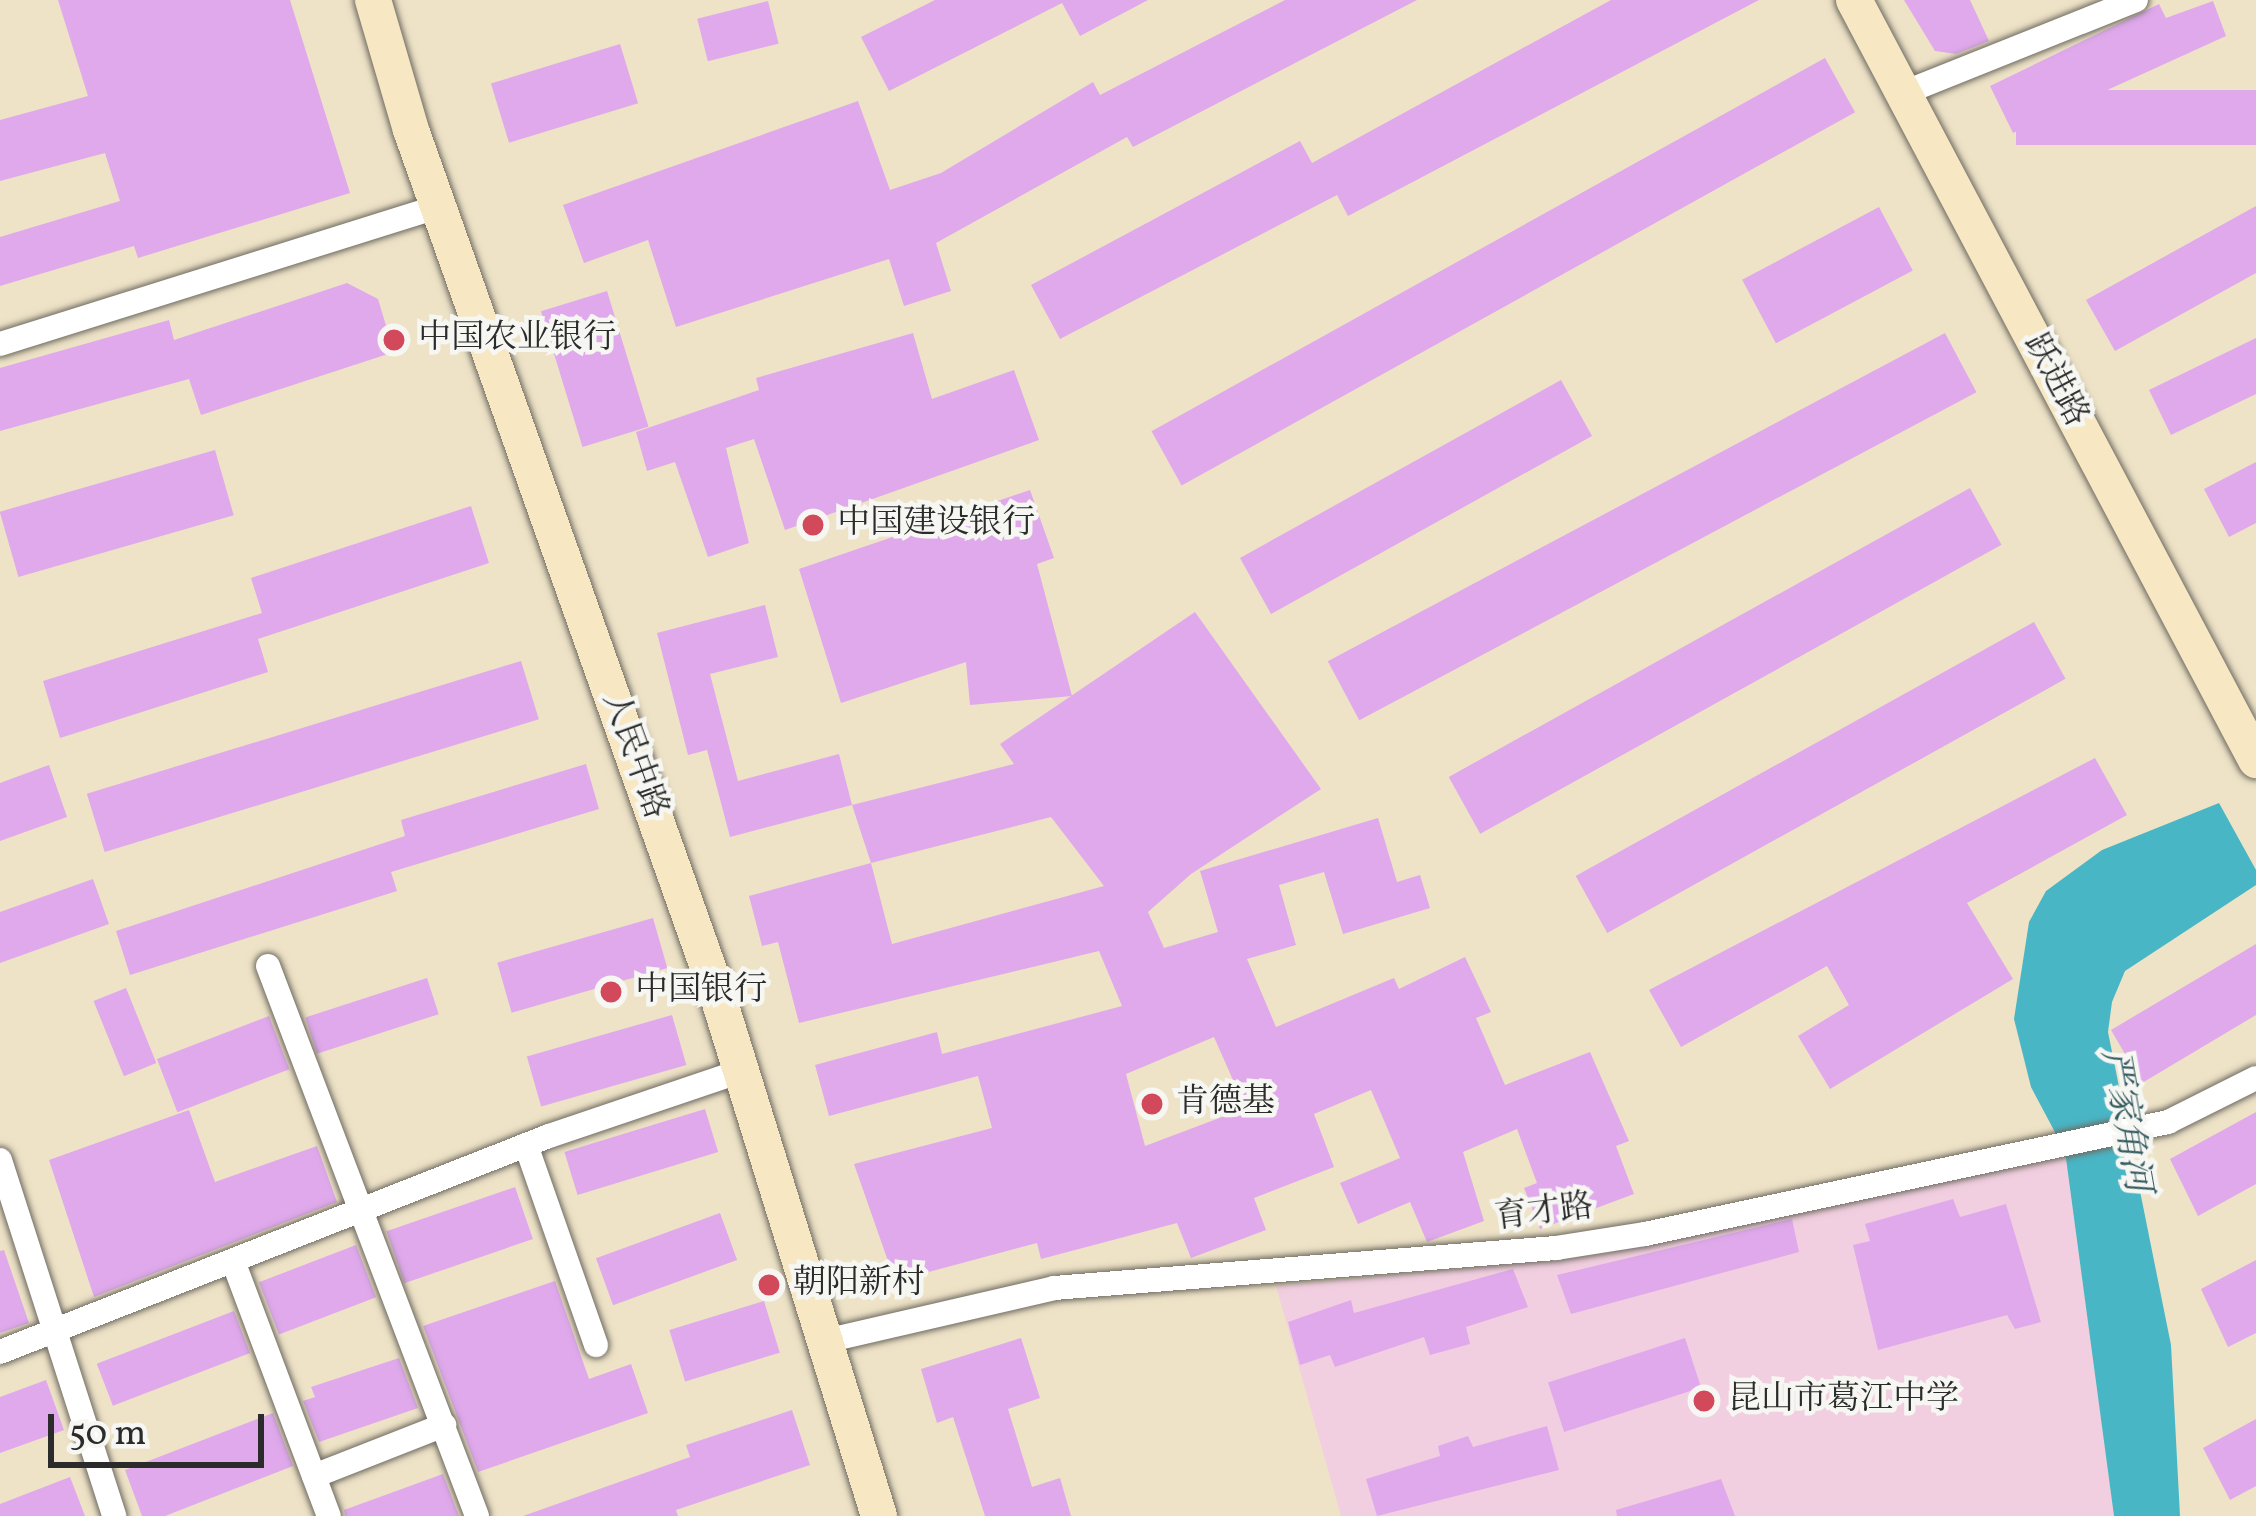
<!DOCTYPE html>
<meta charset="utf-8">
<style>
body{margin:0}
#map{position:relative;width:2256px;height:1516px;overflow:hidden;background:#eee3c7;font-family:Vollkorn,"Noto Serif SC",serif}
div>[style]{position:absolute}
.built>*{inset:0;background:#f2cfe0}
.water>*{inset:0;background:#49b6c6}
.building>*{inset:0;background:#dfa9ec;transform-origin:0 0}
.roads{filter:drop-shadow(0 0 3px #6f6b62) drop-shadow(0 0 3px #6f6b62)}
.street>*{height:24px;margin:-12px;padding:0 12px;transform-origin:12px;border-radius:12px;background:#fff}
.secondary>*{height:36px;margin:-18px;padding:0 18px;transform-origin:18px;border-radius:18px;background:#f7e8c3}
.dots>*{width:33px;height:33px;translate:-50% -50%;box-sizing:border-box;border:6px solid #f6f6f2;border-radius:50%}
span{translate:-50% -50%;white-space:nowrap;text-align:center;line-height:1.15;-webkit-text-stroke:9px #f6f6f2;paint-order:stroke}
.poi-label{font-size:33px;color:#2b2b2b}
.left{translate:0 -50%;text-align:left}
.street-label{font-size:33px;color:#2b2b2b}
.water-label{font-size:36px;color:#365c61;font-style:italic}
.scale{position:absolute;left:48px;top:1414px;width:216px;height:54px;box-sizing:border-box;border:6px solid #2b2b2b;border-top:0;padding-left:15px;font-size:36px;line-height:42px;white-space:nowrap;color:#2b2b2b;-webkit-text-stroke:9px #f6f6f2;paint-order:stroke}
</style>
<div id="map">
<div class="built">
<i style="clip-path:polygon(2065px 1151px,2114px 1516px,1341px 1516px,1276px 1286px,1601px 1255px)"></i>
</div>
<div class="water">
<i style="clip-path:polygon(2219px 803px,2256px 870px,2256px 885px,2125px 971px,2112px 1002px,2108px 1032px,2171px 1345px,2180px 1516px,2114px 1516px,2065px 1151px,2031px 1087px,2014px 1019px,2029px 922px,2046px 891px,2102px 850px)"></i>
</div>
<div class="building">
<i style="clip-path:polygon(58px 0,290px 0,350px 193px,138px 258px,134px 246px,0 286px,0 237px,120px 201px,105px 153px,0 181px,0 120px,88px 96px)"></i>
<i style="clip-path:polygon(935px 0,1148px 0,1080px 36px,1062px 3px,889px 91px,861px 37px)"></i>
<i style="clip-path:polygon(1285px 0,1417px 0,1133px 147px,1127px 137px,936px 243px,951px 291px,904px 306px,889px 259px,676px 327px,648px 240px,584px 263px,563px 205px,858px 101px,890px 190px,941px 173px,1093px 82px,1100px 95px)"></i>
<i style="clip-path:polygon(1611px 0,1759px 0,1348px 216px,1337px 195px,1060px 339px,1031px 285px,1300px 141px,1312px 163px)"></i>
<i style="clip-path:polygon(1904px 0,1970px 0,1989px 41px,1956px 54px,1935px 51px)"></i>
<i style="left:768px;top:1px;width:44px;height:73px;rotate:76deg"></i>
<i style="clip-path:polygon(2213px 1px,2226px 36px,2013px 133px,1990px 86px,2159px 4px,2166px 18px)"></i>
<i style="left:620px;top:44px;width:62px;height:135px;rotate:73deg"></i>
<i style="left:1825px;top:58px;width:62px;height:770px;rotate:61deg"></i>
<i style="left:2256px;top:90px;width:55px;height:240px;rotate:90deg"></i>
<i style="clip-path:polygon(2256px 206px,2256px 273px,2115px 351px,2086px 300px)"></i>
<i style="left:1879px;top:207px;width:72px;height:155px;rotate:62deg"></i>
<i style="clip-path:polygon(347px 283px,378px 299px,394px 352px,201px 415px,189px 379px,0 431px,0 368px,169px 320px,174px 340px)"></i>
<i style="left:607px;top:291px;width:142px;height:69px;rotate:73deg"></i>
<i style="clip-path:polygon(913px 333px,932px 399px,1014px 370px,1039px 440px,785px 530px,754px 439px,726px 448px,749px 543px,708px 557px,675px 462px,647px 471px,636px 432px,759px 390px,756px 378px)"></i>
<i style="left:1945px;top:333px;width:67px;height:699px;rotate:62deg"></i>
<i style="clip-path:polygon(2256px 338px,2256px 394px,2171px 435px,2149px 390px)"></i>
<i style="left:1561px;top:380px;width:64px;height:367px;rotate:61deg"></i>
<i style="left:215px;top:450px;width:68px;height:224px;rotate:74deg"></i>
<i style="clip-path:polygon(2256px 462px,2256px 523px,2229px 537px,2204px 489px)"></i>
<i style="left:1970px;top:488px;width:65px;height:596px;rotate:61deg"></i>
<i style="clip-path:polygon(1030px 490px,1054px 558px,1037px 564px,1072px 696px,970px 705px,966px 662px,841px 703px,799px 569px)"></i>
<i style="clip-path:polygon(471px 506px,489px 563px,258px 639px,268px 672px,60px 738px,43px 681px,262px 613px,251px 578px)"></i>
<i style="clip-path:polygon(765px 605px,778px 657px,710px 674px,738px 781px,839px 754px,852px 805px,730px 837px,707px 750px,688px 755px,657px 633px)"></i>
<i style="clip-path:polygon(evenodd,1195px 612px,1321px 789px,1191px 874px,1148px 912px,1164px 948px,1218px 932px,1200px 871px,1378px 818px,1397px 882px,1420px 875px,1430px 908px,1343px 934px,1324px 872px,1279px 885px,1296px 945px,1247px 959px,1276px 1027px,1394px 978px,1399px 989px,1465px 957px,1491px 1012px,1476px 1018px,1505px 1085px,1590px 1052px,1629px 1141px,1616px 1146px,1634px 1194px,1540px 1229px,1524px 1188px,1537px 1183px,1517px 1129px,1463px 1152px,1484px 1221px,1427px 1242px,1410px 1202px,1358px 1224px,1340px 1183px,1400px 1158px,1371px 1090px,1314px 1114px,1334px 1167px,1254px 1198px,1266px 1230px,1191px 1258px,1177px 1223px,1041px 1259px,1037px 1243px,895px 1281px,854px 1164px,992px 1128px,978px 1076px,829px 1116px,815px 1065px,937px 1032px,942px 1054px,1122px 1006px,1099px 951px,799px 1023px,778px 942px,762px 946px,749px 896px,871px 863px,852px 805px,1014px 764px,1000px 744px,1195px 612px,1051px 817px,1104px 886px,892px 944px,871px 863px,1051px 817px,1195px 612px,1214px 1037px,1233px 1080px,1218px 1087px,1230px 1114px,1145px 1146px,1126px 1074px,1214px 1037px)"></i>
<i style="left:2034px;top:622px;width:65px;height:524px;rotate:61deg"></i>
<i style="left:521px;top:661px;width:61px;height:454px;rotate:73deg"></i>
<i style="clip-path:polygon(2095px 758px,2127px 815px,1967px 903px,2013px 979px,1830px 1089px,1798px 1036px,1849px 1005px,1827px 966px,1681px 1047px,1649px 990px)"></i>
<i style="clip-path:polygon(586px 764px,599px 809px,391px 872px,397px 891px,130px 975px,116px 931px,405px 836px,401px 820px)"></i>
<i style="clip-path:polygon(49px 765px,67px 817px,0 841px,0 783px)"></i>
<i style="clip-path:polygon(93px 879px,109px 924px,0 963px,0 912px)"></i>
<i style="left:653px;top:918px;width:52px;height:162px;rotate:74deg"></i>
<i style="clip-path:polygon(2256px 944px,2256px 1015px,2142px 1083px,2111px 1030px)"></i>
<i style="left:427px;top:978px;width:38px;height:128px;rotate:72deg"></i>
<i style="left:126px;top:988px;width:81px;height:35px;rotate:68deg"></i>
<i style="left:672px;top:1015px;width:52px;height:151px;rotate:74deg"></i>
<i style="left:269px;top:1016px;width:57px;height:120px;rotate:69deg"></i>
<i style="left:705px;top:1109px;width:45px;height:147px;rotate:73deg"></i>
<i style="clip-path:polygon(189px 1110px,215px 1182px,317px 1146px,337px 1202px,94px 1297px,49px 1160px)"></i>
<i style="clip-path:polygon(2256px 1112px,2256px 1184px,2198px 1216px,2170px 1159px)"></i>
<i style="left:515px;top:1187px;width:55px;height:136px;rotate:71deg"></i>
<i style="clip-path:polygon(1953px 1199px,1960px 1217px,2006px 1204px,2041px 1322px,2015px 1329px,2007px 1315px,1878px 1350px,1853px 1245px,1870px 1241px,1865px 1224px)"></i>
<i style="left:720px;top:1213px;width:50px;height:132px;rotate:70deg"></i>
<i style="clip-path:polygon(1792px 1219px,1799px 1252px,1571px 1314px,1557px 1275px)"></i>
<i style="left:356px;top:1245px;width:56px;height:104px;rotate:69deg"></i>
<i style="clip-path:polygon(4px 1250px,29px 1323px,0 1333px,0 1251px)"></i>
<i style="clip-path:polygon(2256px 1260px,2256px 1333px,2228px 1347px,2201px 1289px)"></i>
<i style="clip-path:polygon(1513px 1269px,1528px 1307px,1466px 1327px,1470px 1344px,1430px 1355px,1424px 1337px,1335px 1367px,1330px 1355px,1300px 1365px,1288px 1322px,1351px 1300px,1354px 1313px)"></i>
<i style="clip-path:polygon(555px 1281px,589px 1379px,631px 1364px,648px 1413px,478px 1472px,423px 1326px)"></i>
<i style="left:764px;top:1301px;width:54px;height:99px;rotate:73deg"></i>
<i style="left:234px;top:1311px;width:45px;height:147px;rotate:69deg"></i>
<i style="clip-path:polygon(1021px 1338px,1040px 1398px,1008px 1409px,1032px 1487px,1060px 1478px,1071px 1516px,985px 1516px,953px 1417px,937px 1423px,921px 1369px)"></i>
<i style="left:1685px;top:1338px;width:52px;height:144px;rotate:72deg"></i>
<i style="clip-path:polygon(399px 1358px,418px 1408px,319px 1442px,303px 1401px,315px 1397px,311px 1387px)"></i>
<i style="clip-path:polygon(46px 1380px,64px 1430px,0 1453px,0 1397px)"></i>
<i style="clip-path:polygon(792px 1410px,810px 1465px,676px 1510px,678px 1516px,523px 1516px,690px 1457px,686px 1445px)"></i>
<i style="clip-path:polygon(273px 1413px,293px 1466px,165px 1516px,142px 1516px,125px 1470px)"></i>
<i style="clip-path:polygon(2256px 1419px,2256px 1486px,2230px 1500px,2203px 1448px)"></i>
<i style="clip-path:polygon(1547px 1426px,1559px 1470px,1377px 1516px,1366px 1479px,1440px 1456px,1438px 1446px,1468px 1436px,1473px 1447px)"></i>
<i style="clip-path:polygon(443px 1474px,459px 1516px,345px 1516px,344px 1510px)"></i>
<i style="clip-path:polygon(70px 1477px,85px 1516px,0 1516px,0 1504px)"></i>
<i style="clip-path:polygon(1721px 1479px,1735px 1516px,1617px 1516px,1616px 1510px)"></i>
</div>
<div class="roads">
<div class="street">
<i style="left:1901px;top:94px;width:253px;rotate:-21.8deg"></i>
<i style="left:0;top:344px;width:459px;rotate:-17.4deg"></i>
<i style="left:268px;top:966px;width:588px;rotate:69.19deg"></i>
<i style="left:526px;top:1145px;width:212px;rotate:70.7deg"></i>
<i style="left:0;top:1160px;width:374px;rotate:72.2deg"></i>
<i style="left:233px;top:1261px;width:272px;rotate:69.4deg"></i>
<i style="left:825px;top:1341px;width:235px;rotate:-13deg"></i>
<i style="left:1054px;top:1288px;width:504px;rotate:-4.56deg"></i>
<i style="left:1556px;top:1248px;width:90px;rotate:-8.9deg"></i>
<i style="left:1645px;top:1234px;width:535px;rotate:-12.09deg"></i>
<i style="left:2168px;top:1122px;width:98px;rotate:-26.6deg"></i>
<i style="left:0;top:1352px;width:590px;rotate:-21.48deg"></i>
<i style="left:549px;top:1136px;width:203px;rotate:-18.7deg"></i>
<i style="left:314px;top:1476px;width:140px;rotate:-21.4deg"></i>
</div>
<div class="secondary">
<i style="left:373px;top:0;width:135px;rotate:73.7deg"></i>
<i style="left:411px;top:130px;width:912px;rotate:70.47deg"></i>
<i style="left:716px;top:990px;width:551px;rotate:72.78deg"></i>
<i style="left:1854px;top:0;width:860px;rotate:62.12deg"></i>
</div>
</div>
<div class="dots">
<i style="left:394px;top:340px;background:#d1495b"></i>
<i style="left:813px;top:525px;background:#d1495b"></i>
<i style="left:611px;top:992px;background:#d1495b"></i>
<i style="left:1152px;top:1104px;background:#d1495b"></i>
<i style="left:769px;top:1285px;background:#d1495b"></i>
<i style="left:1704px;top:1401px;background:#d1495b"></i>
</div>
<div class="poi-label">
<span class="left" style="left:418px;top:340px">中国农业银行</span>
<span class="left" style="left:837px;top:525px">中国建设银行</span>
<span class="left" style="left:635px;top:992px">中国银行</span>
<span class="left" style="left:1176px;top:1104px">肯德基</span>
<span class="left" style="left:793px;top:1285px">朝阳新村</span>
<span class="left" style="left:1728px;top:1401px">昆山市葛江中学</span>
</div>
<div class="street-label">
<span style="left:2054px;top:381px;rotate:62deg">跃进路</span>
<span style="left:633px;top:756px;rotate:70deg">人民中路</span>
<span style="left:1544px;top:1214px;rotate:-7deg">育才路</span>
</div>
<div class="water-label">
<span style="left:2124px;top:1121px;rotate:80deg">严家角河</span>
</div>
<div class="scale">50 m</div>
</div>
